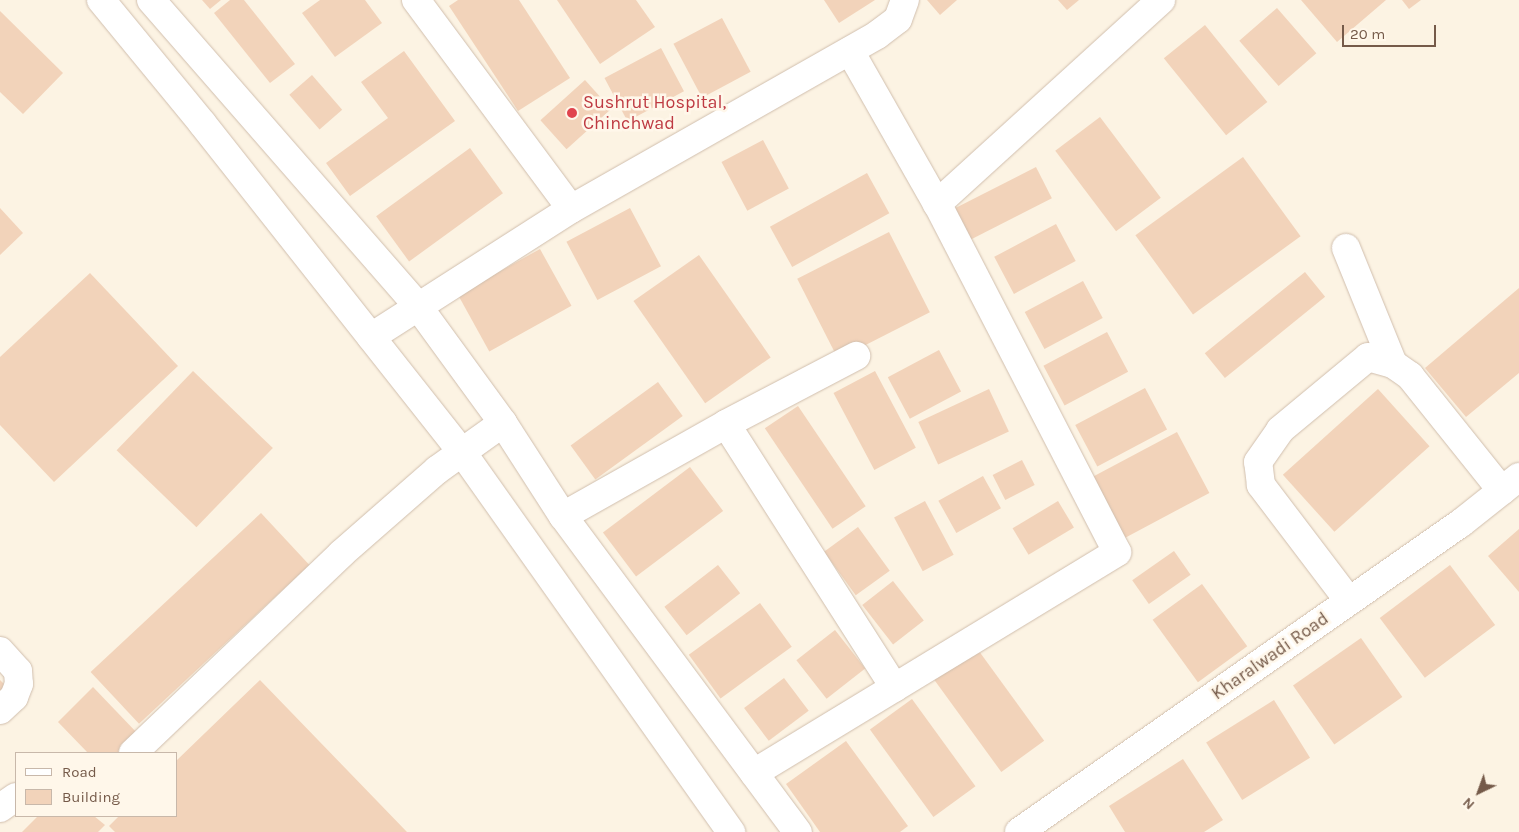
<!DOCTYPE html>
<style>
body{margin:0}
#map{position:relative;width:1519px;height:832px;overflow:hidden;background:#fcf3e3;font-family:Karla,sans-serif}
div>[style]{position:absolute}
.building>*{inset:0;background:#f2d3ba;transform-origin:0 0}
.roads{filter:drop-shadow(0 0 1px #d0bead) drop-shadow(0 0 1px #d0bead)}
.minor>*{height:28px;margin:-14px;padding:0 14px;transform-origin:14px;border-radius:14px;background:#fff}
.dots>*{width:14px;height:14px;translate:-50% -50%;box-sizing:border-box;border:2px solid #fff7ea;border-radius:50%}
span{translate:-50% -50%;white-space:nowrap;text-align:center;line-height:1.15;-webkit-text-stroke:5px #fff7ea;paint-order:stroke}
.health-label{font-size:18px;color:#be3a42}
.left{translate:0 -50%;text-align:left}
.street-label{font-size:18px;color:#755a49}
.legend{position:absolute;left:15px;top:752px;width:162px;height:65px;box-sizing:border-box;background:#fff7ea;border:1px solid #c8b8aa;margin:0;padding:6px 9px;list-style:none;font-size:15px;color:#755a49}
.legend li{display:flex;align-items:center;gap:10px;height:25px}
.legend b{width:25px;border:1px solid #c8b8aa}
.north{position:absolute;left:1454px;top:767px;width:50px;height:50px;-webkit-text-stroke:4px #fff7ea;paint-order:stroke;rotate:222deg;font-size:14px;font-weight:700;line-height:20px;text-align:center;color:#755a49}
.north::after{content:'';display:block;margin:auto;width:18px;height:22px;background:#755a49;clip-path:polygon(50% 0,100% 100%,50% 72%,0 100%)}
.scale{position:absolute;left:1342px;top:25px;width:94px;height:22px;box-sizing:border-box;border:2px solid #755a49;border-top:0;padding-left:6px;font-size:15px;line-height:18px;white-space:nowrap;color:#755a49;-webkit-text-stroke:4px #fff7ea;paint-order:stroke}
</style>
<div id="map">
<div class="building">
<i style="clip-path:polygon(202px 0,221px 0,210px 9px)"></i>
<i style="clip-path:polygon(230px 0,244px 0,295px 64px,270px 83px,214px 13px)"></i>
<i style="clip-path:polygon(320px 0,365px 0,382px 23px,335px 57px,302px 13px)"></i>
<i style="clip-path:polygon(458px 0,519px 0,570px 78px,518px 111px,449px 6px)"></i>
<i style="clip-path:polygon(557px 0,636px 0,655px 27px,600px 64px)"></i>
<i style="clip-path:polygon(824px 0,875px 0,839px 23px)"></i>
<i style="clip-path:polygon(927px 0,957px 0,940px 15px)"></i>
<i style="clip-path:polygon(1058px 0,1079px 0,1067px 10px)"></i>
<i style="clip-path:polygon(1301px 0,1386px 0,1337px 42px)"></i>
<i style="clip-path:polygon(1402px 0,1421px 0,1409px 9px)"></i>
<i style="left:1277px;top:8px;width:60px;height:50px;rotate:49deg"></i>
<i style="clip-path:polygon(0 11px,63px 73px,23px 114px,0 92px)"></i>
<i style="left:722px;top:18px;width:61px;height:55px;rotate:62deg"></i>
<i style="left:1205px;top:25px;width:99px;height:53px;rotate:51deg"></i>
<i style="left:661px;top:48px;width:49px;height:64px;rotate:62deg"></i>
<i style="clip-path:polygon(404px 51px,455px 121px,350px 196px,326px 163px,388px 118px,361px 82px)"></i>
<i style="left:312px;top:75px;width:46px;height:30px;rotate:49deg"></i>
<i style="left:585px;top:80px;width:39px;height:60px;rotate:48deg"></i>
<i style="left:1100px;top:117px;width:101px;height:56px;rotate:53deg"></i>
<i style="left:763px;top:140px;width:55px;height:47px;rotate:62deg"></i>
<i style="left:470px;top:148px;width:56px;height:116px;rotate:54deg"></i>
<i style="left:1243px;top:157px;width:98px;height:133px;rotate:54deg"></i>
<i style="left:1036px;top:167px;width:35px;height:97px;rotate:63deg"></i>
<i style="left:867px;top:173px;width:46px;height:111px;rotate:61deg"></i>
<i style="clip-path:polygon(0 208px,23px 233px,0 255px)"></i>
<i style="left:630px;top:208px;width:66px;height:72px;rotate:62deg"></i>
<i style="left:1056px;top:224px;width:42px;height:70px;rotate:62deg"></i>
<i style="left:889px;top:232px;width:90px;height:103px;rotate:63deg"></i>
<i style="left:540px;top:249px;width:65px;height:94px;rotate:61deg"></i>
<i style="left:699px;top:255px;width:125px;height:80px;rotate:55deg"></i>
<i style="left:1305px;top:272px;width:32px;height:129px;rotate:51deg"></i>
<i style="clip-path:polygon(90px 273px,178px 366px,54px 482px,0 425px,0 357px)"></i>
<i style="left:1083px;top:281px;width:42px;height:66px;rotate:62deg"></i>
<i style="clip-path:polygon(1519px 288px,1519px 373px,1466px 417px,1425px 368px)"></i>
<i style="left:1107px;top:332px;width:45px;height:72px;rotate:62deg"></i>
<i style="left:939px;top:350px;width:47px;height:58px;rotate:62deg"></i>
<i style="left:193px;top:371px;width:111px;height:110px;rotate:44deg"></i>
<i style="left:875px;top:371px;width:87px;height:47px;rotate:62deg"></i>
<i style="left:658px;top:382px;width:42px;height:108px;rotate:54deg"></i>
<i style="left:1145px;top:388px;width:47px;height:79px;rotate:62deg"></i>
<i style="left:989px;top:389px;width:47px;height:78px;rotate:65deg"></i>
<i style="left:1378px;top:389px;width:77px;height:128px;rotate:48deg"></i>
<i style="left:798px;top:406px;width:121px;height:40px;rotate:56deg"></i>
<i style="left:1177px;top:432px;width:69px;height:98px;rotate:62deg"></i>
<i style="left:1022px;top:460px;width:28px;height:33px;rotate:63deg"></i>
<i style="left:690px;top:467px;width:55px;height:109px;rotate:53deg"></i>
<i style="left:983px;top:476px;width:37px;height:51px;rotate:61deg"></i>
<i style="left:925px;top:501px;width:61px;height:35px;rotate:62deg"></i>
<i style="left:1058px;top:501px;width:31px;height:53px;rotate:59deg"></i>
<i style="left:261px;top:513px;width:71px;height:233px;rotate:47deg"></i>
<i style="left:858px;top:527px;width:54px;height:42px;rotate:54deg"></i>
<i style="clip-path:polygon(1519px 529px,1519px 592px,1488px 556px)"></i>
<i style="left:1174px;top:551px;width:29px;height:51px;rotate:55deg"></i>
<i style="left:718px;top:565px;width:36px;height:68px;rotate:52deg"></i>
<i style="left:1450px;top:565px;width:75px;height:88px;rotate:53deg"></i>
<i style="left:893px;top:581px;width:50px;height:39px;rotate:52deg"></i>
<i style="left:1202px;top:584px;width:77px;height:61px;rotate:54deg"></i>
<i style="left:760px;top:603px;width:54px;height:88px;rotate:54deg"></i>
<i style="left:835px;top:630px;width:49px;height:49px;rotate:52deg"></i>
<i style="left:1361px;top:638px;width:72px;height:83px;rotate:55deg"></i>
<i style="left:976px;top:647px;width:116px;height:53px;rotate:54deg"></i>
<i style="left:784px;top:678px;width:41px;height:50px;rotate:53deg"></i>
<i style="clip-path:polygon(0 680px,6px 686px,0 692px)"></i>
<i style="clip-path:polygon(260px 680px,407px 832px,115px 832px,109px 826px,119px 816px,176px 816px,176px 761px)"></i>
<i style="clip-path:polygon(93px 687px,139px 735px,120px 753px,88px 753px,58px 722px)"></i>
<i style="left:912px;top:699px;width:108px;height:52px;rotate:54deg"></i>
<i style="left:1274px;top:700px;width:68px;height:80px;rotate:58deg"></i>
<i style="clip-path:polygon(846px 741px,908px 826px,900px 832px,820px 832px,786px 784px)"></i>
<i style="clip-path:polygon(1183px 759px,1223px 820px,1204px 832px,1125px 832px,1109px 806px)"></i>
<i style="clip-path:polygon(38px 816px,94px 816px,105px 825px,98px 832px,22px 832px)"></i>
</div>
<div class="roads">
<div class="minor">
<i style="left:101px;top:0;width:159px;rotate:50.6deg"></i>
<i style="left:202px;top:123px;width:419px;rotate:51.7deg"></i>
<i style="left:462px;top:452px;width:466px;rotate:54.7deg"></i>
<i style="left:151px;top:0;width:405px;rotate:48.9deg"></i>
<i style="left:417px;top:305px;width:146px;rotate:53.9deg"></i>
<i style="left:503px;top:423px;width:111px;rotate:57.2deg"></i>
<i style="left:563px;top:516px;width:394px;rotate:53.4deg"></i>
<i style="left:416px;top:0;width:260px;rotate:53.4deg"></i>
<i style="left:937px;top:204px;width:303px;rotate:-42.3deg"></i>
<i style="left:1346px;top:248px;width:125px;rotate:67.9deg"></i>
<i style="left:371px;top:337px;width:237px;rotate:-32.6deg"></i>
<i style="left:571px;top:209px;width:352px;rotate:-29.6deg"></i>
<i style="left:877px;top:35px;width:26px;rotate:-37deg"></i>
<i style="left:898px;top:19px;width:20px;rotate:-70deg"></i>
<i style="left:726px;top:424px;width:313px;rotate:57.4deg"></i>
<i style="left:563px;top:516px;width:187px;rotate:-29.4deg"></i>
<i style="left:726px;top:424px;width:147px;rotate:-27.6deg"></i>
<i style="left:1349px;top:601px;width:146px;rotate:-127.2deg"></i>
<i style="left:1261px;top:485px;width:23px;rotate:-97deg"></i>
<i style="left:1258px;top:462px;width:39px;rotate:-55deg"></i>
<i style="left:1280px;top:430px;width:114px;rotate:-39.7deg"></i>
<i style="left:1368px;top:357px;width:26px;rotate:16deg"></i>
<i style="left:1393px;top:364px;width:21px;rotate:35deg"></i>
<i style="left:1410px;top:376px;width:147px;rotate:51.3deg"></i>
<i style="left:0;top:651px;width:27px;rotate:48deg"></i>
<i style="left:18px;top:671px;width:13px;rotate:86deg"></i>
<i style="left:19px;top:684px;width:14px;rotate:111deg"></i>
<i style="left:14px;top:697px;width:19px;rotate:137deg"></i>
<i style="left:133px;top:753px;width:288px;rotate:-43.7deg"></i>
<i style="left:341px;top:554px;width:128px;rotate:-41.2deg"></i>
<i style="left:437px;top:470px;width:81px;rotate:-35.5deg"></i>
<i style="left:754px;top:773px;width:425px;rotate:-31.3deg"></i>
<i style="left:1117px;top:552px;width:392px;rotate:-117.3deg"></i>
<i style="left:937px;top:204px;width:176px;rotate:-119.6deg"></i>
<i style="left:0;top:808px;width:19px;rotate:-35deg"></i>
<i style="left:1019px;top:832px;width:539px;rotate:-34.96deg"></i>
<i style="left:1461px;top:523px;width:74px;rotate:-38.4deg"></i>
</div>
</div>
<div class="dots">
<i style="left:572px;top:113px;background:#e0444e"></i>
</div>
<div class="health-label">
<span class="left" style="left:583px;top:113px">Sushrut Hospital,<br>Chinchwad</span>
</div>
<div class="street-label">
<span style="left:1270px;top:656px;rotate:-35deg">Kharalwadi Road</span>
</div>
<ul class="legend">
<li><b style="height:6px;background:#fff"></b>Road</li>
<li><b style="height:14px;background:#f2d3ba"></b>Building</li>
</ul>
<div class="north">N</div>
<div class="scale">20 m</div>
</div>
